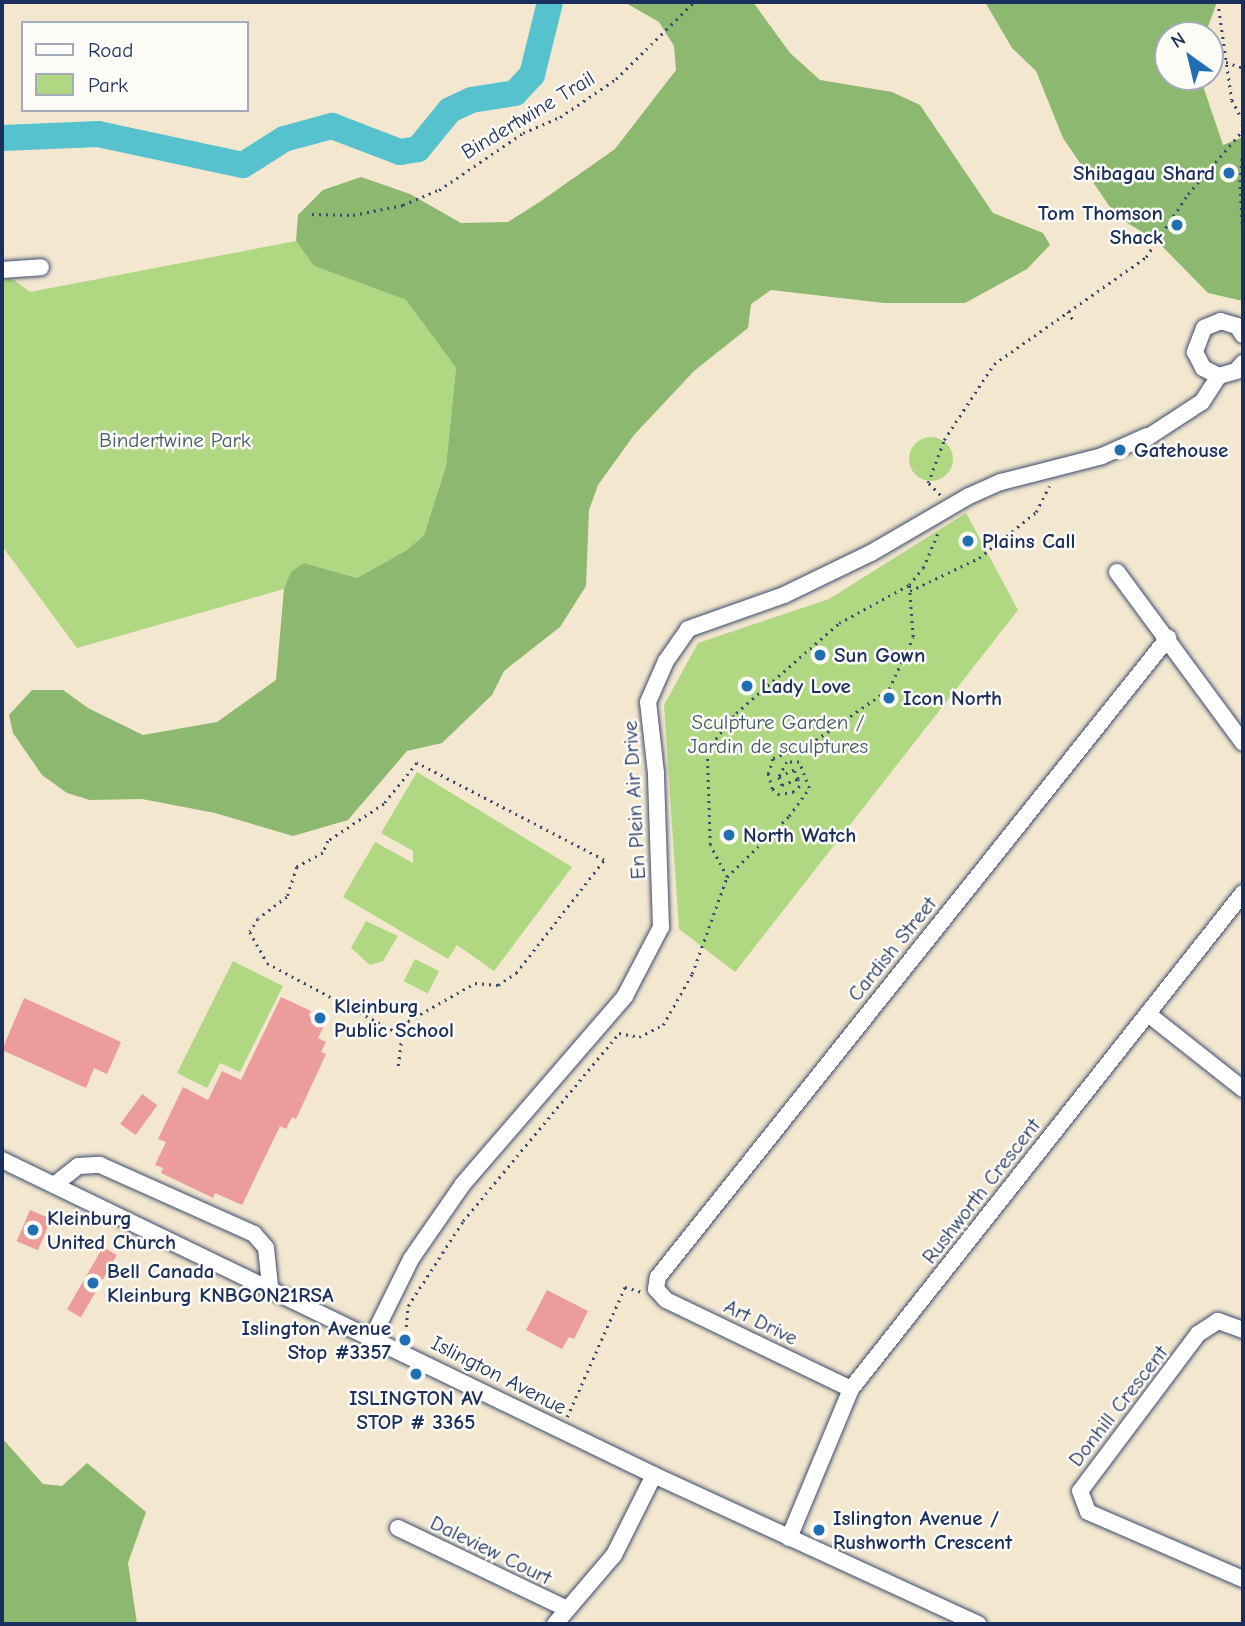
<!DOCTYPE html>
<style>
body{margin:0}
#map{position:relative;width:1245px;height:1626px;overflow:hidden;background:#f3e7cf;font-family:"Comic Neue",sans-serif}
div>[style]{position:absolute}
.green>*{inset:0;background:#b0d882;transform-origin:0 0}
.round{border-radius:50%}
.forest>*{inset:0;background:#8cb870}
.river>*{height:26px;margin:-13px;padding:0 13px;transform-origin:13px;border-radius:13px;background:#56c2ce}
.building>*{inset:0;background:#eb9c9b;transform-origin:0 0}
.path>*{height:2.5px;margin-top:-1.25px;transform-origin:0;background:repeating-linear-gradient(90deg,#3b4b6f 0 2px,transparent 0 7px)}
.roads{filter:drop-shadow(0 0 2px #3b4b6f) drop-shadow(0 0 2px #3b4b6f)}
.minor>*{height:16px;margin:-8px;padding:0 8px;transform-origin:8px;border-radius:8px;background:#fff}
.dots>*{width:19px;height:19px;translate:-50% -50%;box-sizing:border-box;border:4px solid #fdfcf7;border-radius:50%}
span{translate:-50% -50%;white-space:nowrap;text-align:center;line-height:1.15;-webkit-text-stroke:5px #fdfcf7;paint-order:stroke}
.street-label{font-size:21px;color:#1b2f5e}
.poi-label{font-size:21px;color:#1b2f5e;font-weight:700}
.right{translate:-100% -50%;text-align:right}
.left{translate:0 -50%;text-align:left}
.park-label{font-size:21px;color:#405967}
.frame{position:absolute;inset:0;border:4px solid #1b2f5e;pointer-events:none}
.legend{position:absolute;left:21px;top:21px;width:228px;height:91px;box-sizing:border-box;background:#fdfcf7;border:2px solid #a3aaba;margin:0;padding:9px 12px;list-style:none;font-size:21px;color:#1b2f5e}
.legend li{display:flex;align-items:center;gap:14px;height:35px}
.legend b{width:35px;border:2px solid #a3aaba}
.north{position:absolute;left:1154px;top:21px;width:70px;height:70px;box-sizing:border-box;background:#fdfcf7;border:2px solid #a3aaba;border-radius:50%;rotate:326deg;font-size:19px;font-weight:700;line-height:28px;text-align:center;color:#1b2f5e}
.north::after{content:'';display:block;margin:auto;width:24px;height:32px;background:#1f6fb2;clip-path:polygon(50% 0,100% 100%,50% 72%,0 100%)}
</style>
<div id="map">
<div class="green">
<i style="clip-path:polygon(296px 241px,314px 266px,406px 300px,456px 368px,446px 466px,424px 535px,407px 550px,357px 578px,304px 563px,291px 573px,284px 589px,77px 648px,2px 546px,2px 282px,10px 277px,30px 292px)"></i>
<i class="round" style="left:909px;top:437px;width:44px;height:44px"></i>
<i style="clip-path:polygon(966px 513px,1018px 610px,735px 972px,679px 929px,664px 705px,698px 643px,829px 599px)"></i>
<i style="clip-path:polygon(417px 772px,572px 867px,494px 971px,457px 945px,448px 959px,343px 897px,375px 842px,413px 863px,413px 851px,381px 833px)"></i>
<i style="clip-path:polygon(366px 921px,398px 936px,383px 961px,370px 965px,351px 948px)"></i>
<i style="left:415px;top:959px;width:27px;height:25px;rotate:27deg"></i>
<i style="clip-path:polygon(233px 961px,283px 986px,240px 1072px,220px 1063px,207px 1088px,177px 1073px)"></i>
</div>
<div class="forest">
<i style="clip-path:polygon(624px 2px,753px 2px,790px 53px,820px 80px,892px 92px,920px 105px,993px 213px,1043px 233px,1050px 245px,1027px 269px,965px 303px,884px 303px,771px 290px,751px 304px,748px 328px,694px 371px,634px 435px,598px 485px,589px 510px,586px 586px,560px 627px,504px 671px,492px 695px,442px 743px,407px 751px,348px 820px,293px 836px,215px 813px,142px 799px,90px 800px,67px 793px,42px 775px,13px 733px,9px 715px,32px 690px,63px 690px,88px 708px,143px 735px,217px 722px,276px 680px,284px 589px,291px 572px,304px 563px,357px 578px,407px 550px,424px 535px,446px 466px,456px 368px,406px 300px,314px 266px,296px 241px,298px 215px,323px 190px,361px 177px,410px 194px,461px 223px,508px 222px,541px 201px,615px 149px,676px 70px,674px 46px,659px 22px)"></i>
<i style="clip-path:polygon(985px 2px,1217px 2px,1205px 35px,1168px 35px,1168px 77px,1200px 77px,1223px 145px,1243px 137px,1243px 301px,1208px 293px,1157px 241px,1116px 216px,1063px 138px,1036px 71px,1012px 48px)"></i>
<i style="clip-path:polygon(2px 1438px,43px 1484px,62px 1486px,87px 1463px,146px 1512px,128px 1563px,137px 1624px,2px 1624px)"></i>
</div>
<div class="river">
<i style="left:2px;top:138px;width:96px;rotate:-2.4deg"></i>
<i style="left:98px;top:134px;width:148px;rotate:12.1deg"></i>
<i style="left:243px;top:165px;width:49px;rotate:-32.4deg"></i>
<i style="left:284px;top:139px;width:50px;rotate:-15.2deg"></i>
<i style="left:332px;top:126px;width:73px;rotate:20.9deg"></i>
<i style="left:400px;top:152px;width:18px;rotate:-9deg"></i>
<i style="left:418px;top:149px;width:50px;rotate:-50.6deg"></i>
<i style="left:450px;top:110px;width:23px;rotate:-25deg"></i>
<i style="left:471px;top:100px;width:45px;rotate:-9deg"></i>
<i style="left:515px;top:93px;width:25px;rotate:-47deg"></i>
<i style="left:532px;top:75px;width:75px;rotate:-76.1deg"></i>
</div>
<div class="building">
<i style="clip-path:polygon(281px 997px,311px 1011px,309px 1016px,325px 1024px,318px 1038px,326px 1042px,321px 1052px,326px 1054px,296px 1119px,292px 1117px,286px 1129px,280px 1126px,242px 1205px,215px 1193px,213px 1198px,161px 1173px,163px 1168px,155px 1165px,166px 1142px,158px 1139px,183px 1087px,208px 1100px,222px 1071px,241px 1080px)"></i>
<i style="clip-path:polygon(24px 998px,121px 1042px,107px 1074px,94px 1068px,86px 1088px,2px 1050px)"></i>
<i style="left:142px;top:1094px;width:19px;height:37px;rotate:36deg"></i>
<i style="left:30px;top:1210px;width:23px;height:34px;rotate:23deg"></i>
<i style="left:103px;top:1247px;width:16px;height:72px;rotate:30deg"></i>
<i style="clip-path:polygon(547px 1290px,588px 1311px,574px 1339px,569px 1337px,562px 1349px,526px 1330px)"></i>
</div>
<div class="path">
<i style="left:1218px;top:2px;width:99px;rotate:81.9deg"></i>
<i style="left:1232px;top:100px;width:24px;rotate:62deg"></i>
<i style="left:1226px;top:62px;width:18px;rotate:19deg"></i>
<i style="left:1243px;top:152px;width:28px;rotate:96deg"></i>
<i style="left:1240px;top:180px;width:55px;rotate:86.9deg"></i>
<i style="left:312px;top:214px;width:41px;rotate:1.4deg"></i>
<i style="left:353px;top:215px;width:51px;rotate:-11.3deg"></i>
<i style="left:403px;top:205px;width:39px;rotate:-23deg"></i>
<i style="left:439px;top:190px;width:102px;rotate:-34.2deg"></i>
<i style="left:523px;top:133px;width:40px;rotate:-23.4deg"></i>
<i style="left:560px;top:117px;width:68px;rotate:-34.2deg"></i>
<i style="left:616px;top:79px;width:110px;rotate:-44.6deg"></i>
<i style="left:1068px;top:311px;width:14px;rotate:60deg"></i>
<i style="left:940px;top:495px;width:17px;rotate:-135deg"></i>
<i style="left:928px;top:483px;width:46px;rotate:-69.6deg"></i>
<i style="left:944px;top:440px;width:91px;rotate:-56.7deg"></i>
<i style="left:994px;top:364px;width:186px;rotate:-35.1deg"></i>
<i style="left:1146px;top:257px;width:76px;rotate:-56.3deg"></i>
<i style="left:1188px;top:194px;width:84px;rotate:-49.3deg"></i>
<i style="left:910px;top:591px;width:76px;rotate:-25.6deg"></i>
<i style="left:979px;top:558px;width:73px;rotate:-38.9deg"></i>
<i style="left:1036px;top:512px;width:29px;rotate:-63deg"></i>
<i style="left:798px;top:779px;width:7px;rotate:74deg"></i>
<i style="left:800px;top:786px;width:8px;rotate:135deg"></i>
<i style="left:794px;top:792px;width:15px;rotate:169deg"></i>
<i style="left:779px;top:795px;width:9px;rotate:-139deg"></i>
<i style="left:772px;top:789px;width:16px;rotate:-105deg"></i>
<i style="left:768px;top:774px;width:17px;rotate:-73deg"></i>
<i style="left:773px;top:758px;width:40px;rotate:-21deg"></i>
<i style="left:810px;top:744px;width:96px;rotate:-34.8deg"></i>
<i style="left:889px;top:689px;width:57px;rotate:-65.2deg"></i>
<i style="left:913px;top:637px;width:52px;rotate:-94.4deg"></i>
<i style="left:727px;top:877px;width:87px;rotate:-44.5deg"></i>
<i style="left:789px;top:816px;width:34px;rotate:-54deg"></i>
<i style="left:809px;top:788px;width:28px;rotate:-111deg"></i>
<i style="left:799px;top:762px;width:12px;rotate:180deg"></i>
<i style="left:787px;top:762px;width:17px;rotate:118deg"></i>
<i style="left:779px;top:777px;width:9px;rotate:69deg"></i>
<i style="left:782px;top:785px;width:17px;rotate:-21deg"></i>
<i style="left:798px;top:779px;width:10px;rotate:-114deg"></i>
<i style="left:794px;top:770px;width:17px;rotate:155deg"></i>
<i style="left:398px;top:1066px;width:31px;rotate:-83deg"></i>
<i style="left:402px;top:1035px;width:15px;rotate:-67deg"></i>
<i style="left:408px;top:1021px;width:77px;rotate:-29.6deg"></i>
<i style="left:475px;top:983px;width:23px;rotate:5deg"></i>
<i style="left:498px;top:985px;width:22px;rotate:-34deg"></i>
<i style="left:516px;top:973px;width:143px;rotate:-52.1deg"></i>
<i style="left:604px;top:860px;width:211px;rotate:-152.6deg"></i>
<i style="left:417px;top:763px;width:53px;rotate:128.8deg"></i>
<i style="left:384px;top:804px;width:67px;rotate:146.5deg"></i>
<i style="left:328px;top:841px;width:13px;rotate:113deg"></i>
<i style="left:323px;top:853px;width:30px;rotate:152deg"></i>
<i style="left:297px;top:867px;width:32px;rotate:108deg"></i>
<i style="left:287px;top:897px;width:36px;rotate:143deg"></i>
<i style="left:258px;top:919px;width:15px;rotate:122deg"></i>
<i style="left:250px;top:932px;width:35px;rotate:61deg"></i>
<i style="left:267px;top:963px;width:153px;rotate:28.1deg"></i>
<i style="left:406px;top:1327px;width:21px;rotate:-85deg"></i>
<i style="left:408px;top:1306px;width:101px;rotate:-57.1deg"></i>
<i style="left:463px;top:1221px;width:244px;rotate:-50.3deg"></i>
<i style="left:619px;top:1033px;width:20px;rotate:11deg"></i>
<i style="left:639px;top:1037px;width:27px;rotate:-27deg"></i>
<i style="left:663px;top:1025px;width:59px;rotate:-60.4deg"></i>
<i style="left:692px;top:974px;width:103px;rotate:-70.2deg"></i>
<i style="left:727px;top:877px;width:36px;rotate:-118deg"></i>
<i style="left:710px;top:845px;width:95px;rotate:-91.8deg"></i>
<i style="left:707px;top:750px;width:47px;rotate:-51.9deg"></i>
<i style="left:736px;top:713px;width:137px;rotate:-41.1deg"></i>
<i style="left:839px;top:623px;width:80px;rotate:-28.5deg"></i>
<i style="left:909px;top:585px;width:22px;rotate:-51deg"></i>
<i style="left:923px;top:568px;width:38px;rotate:-67deg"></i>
<i style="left:567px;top:1417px;width:142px;rotate:-66deg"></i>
<i style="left:625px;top:1287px;width:18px;rotate:16deg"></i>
</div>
<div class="roads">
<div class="minor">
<i style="left:2px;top:270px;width:39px;rotate:-4deg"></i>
<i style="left:1243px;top:335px;width:11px;rotate:-124deg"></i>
<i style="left:1237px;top:326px;width:17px;rotate:-163deg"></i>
<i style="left:1221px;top:321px;width:18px;rotate:158deg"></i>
<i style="left:1204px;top:328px;width:26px;rotate:111deg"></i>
<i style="left:1195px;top:352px;width:18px;rotate:63deg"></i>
<i style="left:1203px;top:368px;width:18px;rotate:27deg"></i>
<i style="left:1219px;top:376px;width:18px;rotate:-16deg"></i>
<i style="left:1236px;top:371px;width:11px;rotate:-49deg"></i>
<i style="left:1139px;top:443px;width:75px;rotate:-33.1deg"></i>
<i style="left:1202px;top:402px;width:31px;rotate:-57deg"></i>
<i style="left:1117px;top:572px;width:212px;rotate:53.6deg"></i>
<i style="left:1148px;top:1014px;width:121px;rotate:38.3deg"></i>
<i style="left:2px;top:1160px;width:724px;rotate:25.79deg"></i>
<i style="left:654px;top:1475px;width:357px;rotate:24.7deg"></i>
<i style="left:54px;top:1185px;width:31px;rotate:-38deg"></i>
<i style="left:78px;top:1166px;width:22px;rotate:-3deg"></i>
<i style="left:100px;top:1165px;width:169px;rotate:24.1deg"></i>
<i style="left:254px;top:1234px;width:18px;rotate:49deg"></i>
<i style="left:266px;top:1248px;width:39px;rotate:84deg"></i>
<i style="left:1243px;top:1330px;width:27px;rotate:-160deg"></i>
<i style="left:1218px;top:1321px;width:24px;rotate:147deg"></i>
<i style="left:1198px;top:1334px;width:196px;rotate:126.9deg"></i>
<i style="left:1080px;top:1491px;width:22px;rotate:69deg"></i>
<i style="left:1088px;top:1512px;width:169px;rotate:23.4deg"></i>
<i style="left:373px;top:1336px;width:86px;rotate:-63.7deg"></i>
<i style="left:411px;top:1259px;width:91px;rotate:-55.3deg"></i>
<i style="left:463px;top:1184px;width:248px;rotate:-49.2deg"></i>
<i style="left:625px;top:996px;width:78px;rotate:-62.4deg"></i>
<i style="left:661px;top:927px;width:154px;rotate:-91.9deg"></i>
<i style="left:656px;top:773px;width:71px;rotate:-96.4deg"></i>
<i style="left:648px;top:702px;width:45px;rotate:-66.3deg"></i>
<i style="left:666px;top:661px;width:39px;rotate:-55deg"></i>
<i style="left:688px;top:629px;width:102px;rotate:-19.5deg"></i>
<i style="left:784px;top:595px;width:97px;rotate:-25.8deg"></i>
<i style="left:871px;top:553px;width:113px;rotate:-30.2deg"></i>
<i style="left:969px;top:496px;width:35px;rotate:-24deg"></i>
<i style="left:1001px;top:482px;width:104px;rotate:-14.4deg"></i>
<i style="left:1102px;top:456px;width:49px;rotate:-24deg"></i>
<i style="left:851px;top:1389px;width:205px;rotate:-154.3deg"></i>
<i style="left:666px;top:1300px;width:15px;rotate:-132deg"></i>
<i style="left:656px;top:1289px;width:12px;rotate:-81deg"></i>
<i style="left:658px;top:1277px;width:818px;rotate:-51.41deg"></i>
<i style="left:398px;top:1528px;width:187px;rotate:25.6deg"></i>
<i style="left:789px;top:1538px;width:161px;rotate:-67.4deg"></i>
<i style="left:851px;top:1389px;width:632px;rotate:-51.68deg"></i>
<i style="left:555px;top:1624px;width:91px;rotate:-49.5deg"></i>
<i style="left:614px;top:1555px;width:89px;rotate:-63.4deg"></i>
</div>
</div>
<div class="dots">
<i style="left:1229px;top:173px;background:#1f6fb2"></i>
<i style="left:1177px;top:225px;background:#1f6fb2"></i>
<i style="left:1120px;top:450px;background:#1f6fb2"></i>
<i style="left:968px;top:541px;background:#1f6fb2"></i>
<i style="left:820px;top:655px;background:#1f6fb2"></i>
<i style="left:747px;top:686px;background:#1f6fb2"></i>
<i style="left:889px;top:698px;background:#1f6fb2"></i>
<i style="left:729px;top:835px;background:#1f6fb2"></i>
<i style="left:320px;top:1018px;background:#1f6fb2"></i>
<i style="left:33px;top:1230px;background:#1f6fb2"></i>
<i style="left:93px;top:1283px;background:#1f6fb2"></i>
<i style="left:405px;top:1340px;background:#1f6fb2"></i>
<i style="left:416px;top:1374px;background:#1f6fb2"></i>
<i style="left:819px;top:1530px;background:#1f6fb2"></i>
</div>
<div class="street-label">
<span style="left:528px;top:115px;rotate:-31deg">Bindertwine Trail</span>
<span style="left:634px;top:800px;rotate:-93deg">En Plein Air Drive</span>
<span style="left:892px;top:949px;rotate:-51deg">Cardish Street</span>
<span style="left:981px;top:1191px;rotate:-52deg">Rushworth Crescent</span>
<span style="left:761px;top:1322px;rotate:26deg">Art Drive</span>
<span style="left:499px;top:1375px;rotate:27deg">Islington Avenue</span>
<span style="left:1118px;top:1406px;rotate:-52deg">Donhill Crescent</span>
<span style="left:491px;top:1550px;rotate:26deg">Daleview Court</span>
</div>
<div class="poi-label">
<span class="right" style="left:1215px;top:173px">Shibagau Shard</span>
<span class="right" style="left:1163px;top:225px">Tom Thomson<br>Shack</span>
<span class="left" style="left:1134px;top:450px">Gatehouse</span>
<span class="left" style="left:982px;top:541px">Plains Call</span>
<span class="left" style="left:834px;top:655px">Sun Gown</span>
<span class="left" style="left:761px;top:686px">Lady Love</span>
<span class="left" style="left:903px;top:698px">Icon North</span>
<span class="left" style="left:743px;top:835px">North Watch</span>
<span class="left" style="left:334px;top:1018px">Kleinburg<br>Public School</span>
<span class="left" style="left:47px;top:1230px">Kleinburg<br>United Church</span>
<span class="left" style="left:107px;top:1283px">Bell Canada<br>Kleinburg KNBGON21RSA</span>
<span class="right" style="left:391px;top:1340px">Islington Avenue<br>Stop #3357</span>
<span style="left:416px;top:1410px">ISLINGTON AV<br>STOP # 3365</span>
<span class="left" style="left:833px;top:1530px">Islington Avenue /<br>Rushworth Crescent</span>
</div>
<div class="park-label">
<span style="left:175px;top:440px">Bindertwine Park</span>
<span style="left:778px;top:734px">Sculpture Garden /<br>Jardin de sculptures</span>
</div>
<div class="frame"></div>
<ul class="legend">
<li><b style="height:9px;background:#fff"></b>Road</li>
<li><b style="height:19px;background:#b0d882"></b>Park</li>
</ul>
<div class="north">N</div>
</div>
